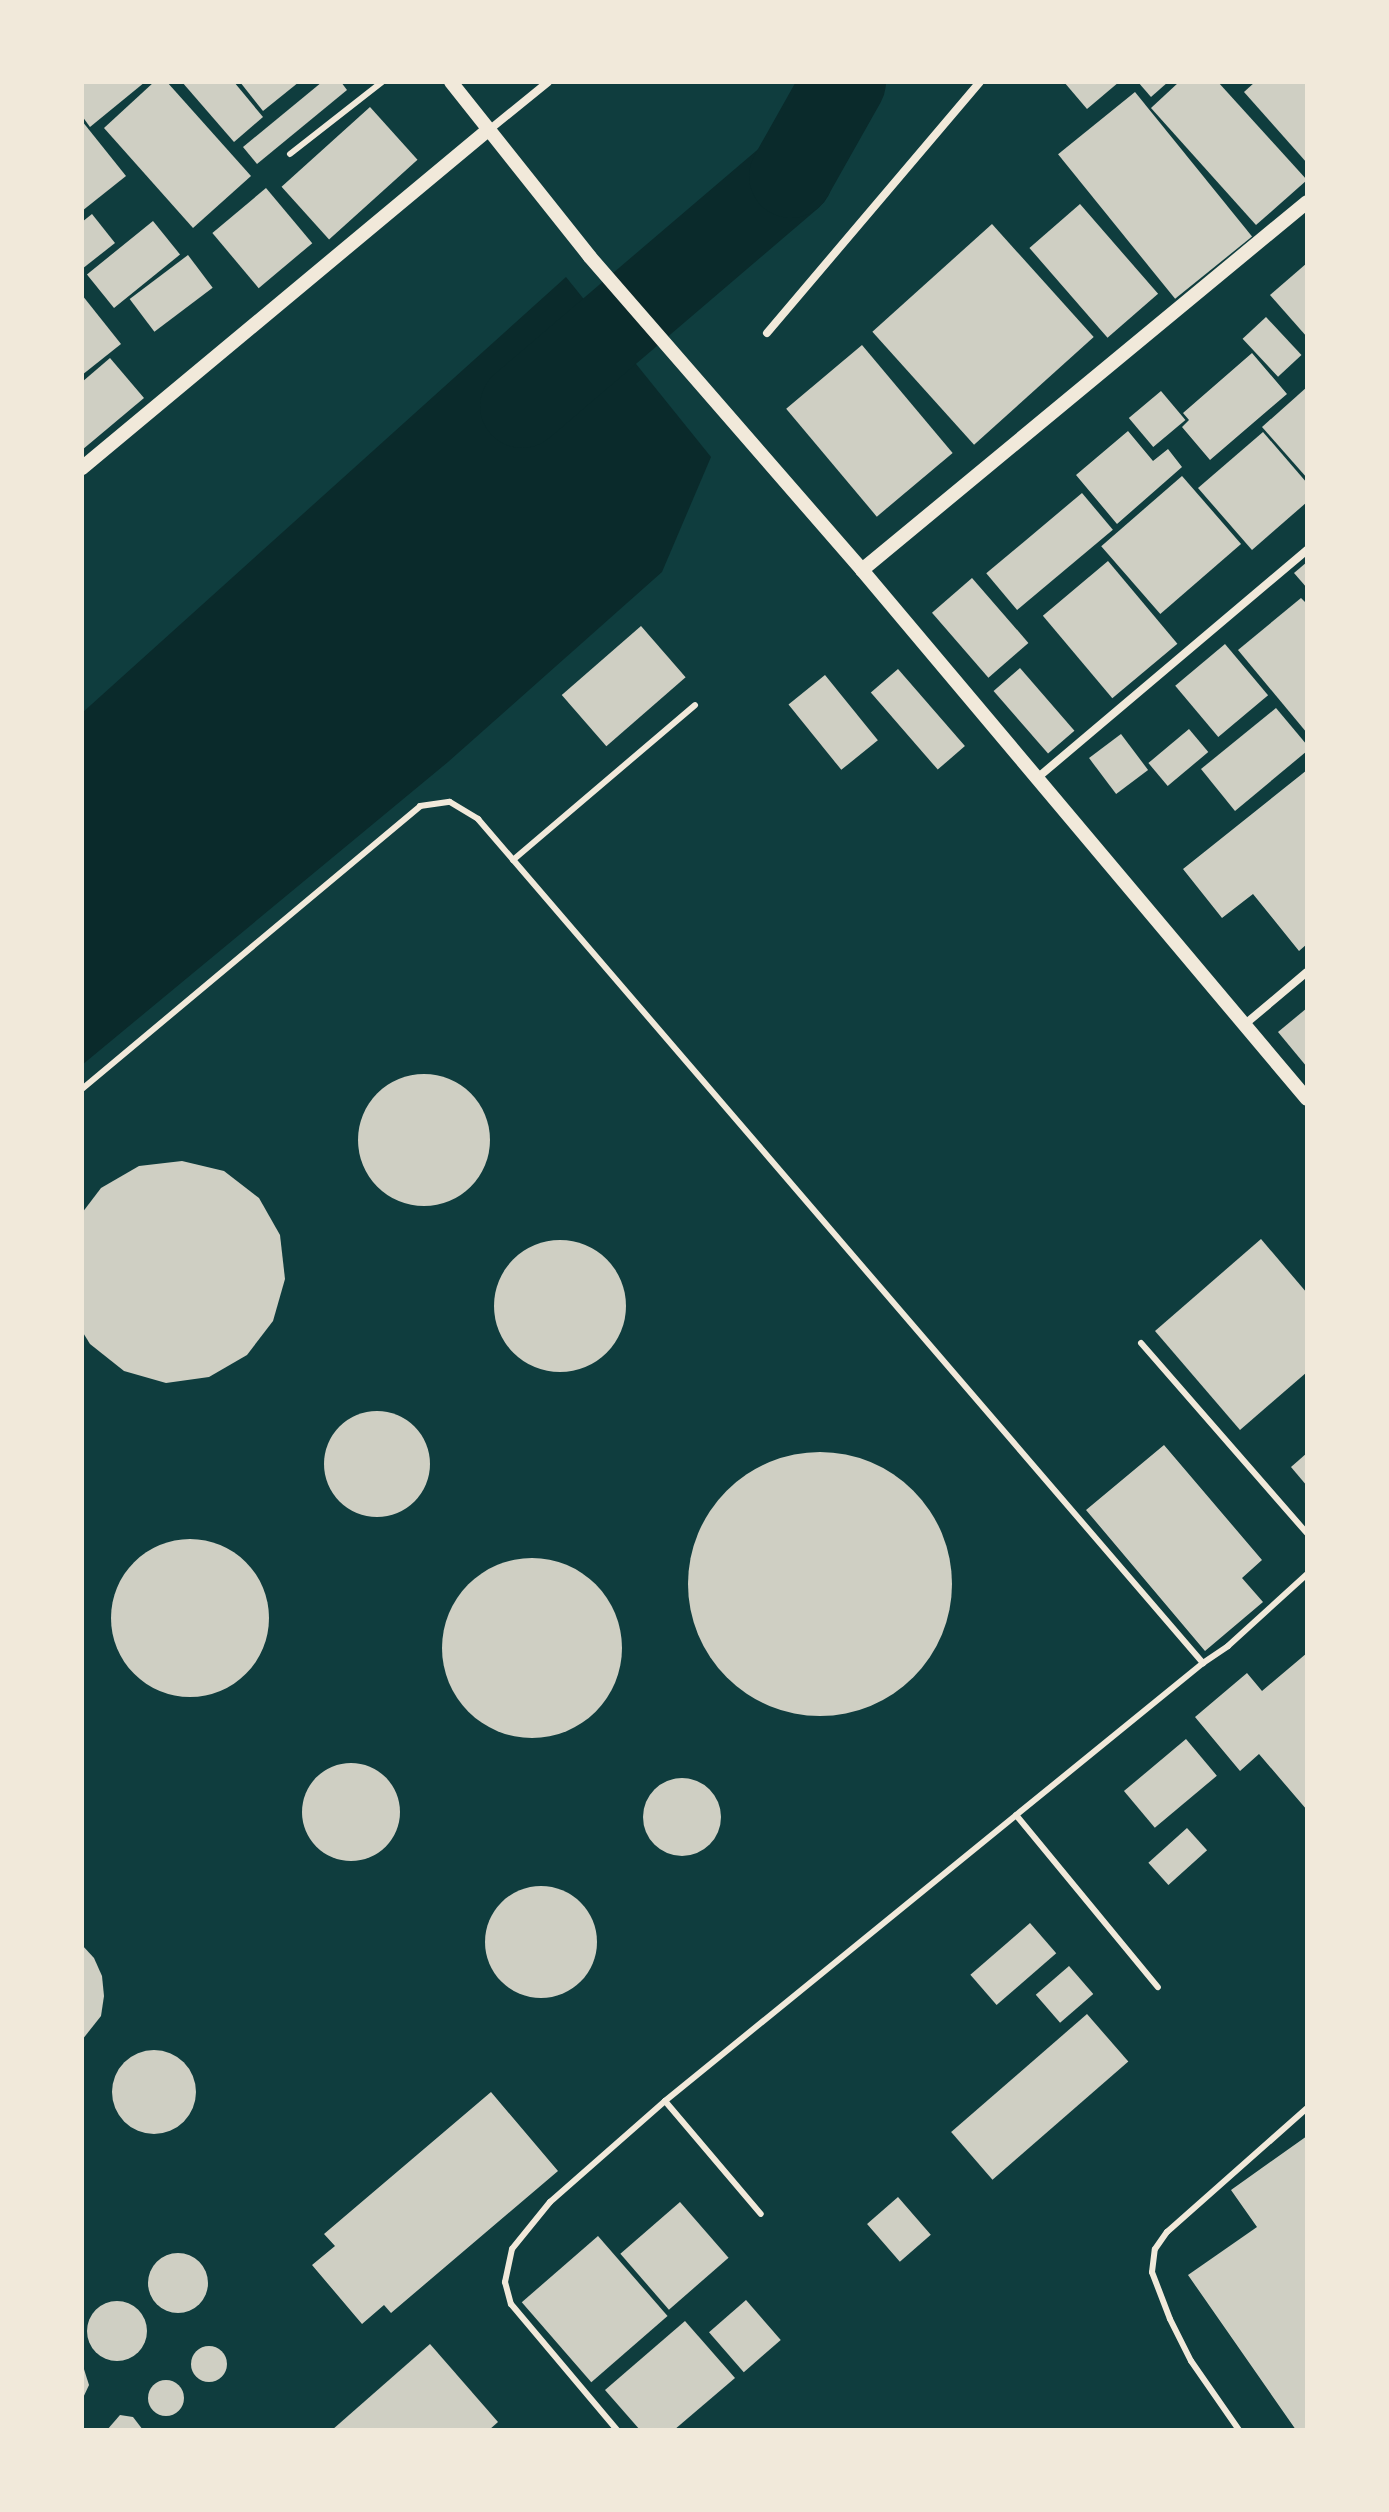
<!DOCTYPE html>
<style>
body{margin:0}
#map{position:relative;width:1389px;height:2512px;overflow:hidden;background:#0f3d3e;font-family:Spectral,serif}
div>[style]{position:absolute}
.water>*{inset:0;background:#0a2a2b}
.river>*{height:84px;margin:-42px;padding:0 42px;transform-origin:42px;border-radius:42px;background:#0a2a2b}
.building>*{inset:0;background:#cfcfc3;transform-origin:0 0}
.round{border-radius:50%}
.service>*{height:6px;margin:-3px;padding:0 3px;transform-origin:3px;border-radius:3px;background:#f1e9da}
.minor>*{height:8px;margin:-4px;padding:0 4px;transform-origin:4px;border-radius:4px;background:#f1e9da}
.tertiary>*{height:14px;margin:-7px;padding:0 7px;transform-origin:7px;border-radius:7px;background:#f1e9da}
span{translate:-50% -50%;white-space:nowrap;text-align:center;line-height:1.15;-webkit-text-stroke:8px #f1e9da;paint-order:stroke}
.frame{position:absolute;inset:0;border:84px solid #f1e9da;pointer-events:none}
</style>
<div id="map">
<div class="water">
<i style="clip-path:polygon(566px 277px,711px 457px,662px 572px,448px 762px,82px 1065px,82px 713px)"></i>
</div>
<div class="river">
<i style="left:522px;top:406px;width:354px;rotate:-40.5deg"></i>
<i style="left:791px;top:176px;width:108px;rotate:-60.6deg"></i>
</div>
<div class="building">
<i style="clip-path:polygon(82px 82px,145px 82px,90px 127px,82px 116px)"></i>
<i style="clip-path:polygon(154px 82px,167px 82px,251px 176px,193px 228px,104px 128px)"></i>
<i style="clip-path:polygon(182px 82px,234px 82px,263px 117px,234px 142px)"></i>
<i style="clip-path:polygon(240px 82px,299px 82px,263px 111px)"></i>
<i style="clip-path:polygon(322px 82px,341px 82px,347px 90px,257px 164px,243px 147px)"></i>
<i style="clip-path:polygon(1064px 82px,1119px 82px,1087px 109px)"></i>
<i style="clip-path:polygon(1138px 82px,1168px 82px,1151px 97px)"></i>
<i style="clip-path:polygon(1179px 82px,1218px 82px,1307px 180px,1256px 225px,1151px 108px)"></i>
<i style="clip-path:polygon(1255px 82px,1304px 82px,1307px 86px,1307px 163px,1244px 92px)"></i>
<i style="left:1135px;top:92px;width:186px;height:99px;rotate:51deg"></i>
<i style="left:370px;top:107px;width:71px;height:119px;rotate:48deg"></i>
<i style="clip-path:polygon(82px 121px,126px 176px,82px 211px)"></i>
<i style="left:266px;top:188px;width:72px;height:70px;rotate:50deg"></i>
<i style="left:1080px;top:204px;width:119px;height:67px;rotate:49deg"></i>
<i style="clip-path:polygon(92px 214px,115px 243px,82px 269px,82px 222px)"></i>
<i style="left:153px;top:221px;width:43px;height:85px;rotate:51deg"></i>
<i style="left:992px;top:224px;width:152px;height:161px;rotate:48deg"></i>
<i style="left:188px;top:255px;width:41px;height:73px;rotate:53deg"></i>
<i style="clip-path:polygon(1307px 263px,1307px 337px,1270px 295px)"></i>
<i style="clip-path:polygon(82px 295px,121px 344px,82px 375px)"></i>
<i style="left:1266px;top:317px;width:52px;height:32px;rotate:47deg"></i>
<i style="left:862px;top:345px;width:141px;height:99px;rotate:50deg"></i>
<i style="clip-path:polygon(1252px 353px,1287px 394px,1210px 460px,1182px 427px,1189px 420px,1183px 413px)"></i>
<i style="clip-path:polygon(110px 358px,144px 398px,82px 450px,82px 382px)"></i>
<i style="clip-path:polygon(1307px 387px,1307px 478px,1262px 427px)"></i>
<i style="left:1161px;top:391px;width:38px;height:42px;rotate:50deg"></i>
<i style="clip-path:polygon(1128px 431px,1153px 461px,1168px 449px,1182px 467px,1117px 524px,1076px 475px)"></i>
<i style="clip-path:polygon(1263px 432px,1307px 483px,1307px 502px,1252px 550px,1198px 488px)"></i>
<i style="left:1182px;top:476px;width:90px;height:107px;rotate:49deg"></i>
<i style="left:1082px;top:493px;width:48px;height:125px;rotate:50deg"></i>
<i style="left:1108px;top:561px;width:108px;height:85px;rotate:50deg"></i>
<i style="clip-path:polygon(1307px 562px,1307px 588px,1294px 573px)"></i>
<i style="left:972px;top:578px;width:86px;height:53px;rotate:49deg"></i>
<i style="clip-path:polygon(1301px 598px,1307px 604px,1307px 733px,1238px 650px)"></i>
<i style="left:641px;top:626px;width:68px;height:105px;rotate:49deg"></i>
<i style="left:1225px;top:644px;width:67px;height:65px;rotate:50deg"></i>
<i style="left:1020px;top:668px;width:83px;height:35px;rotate:49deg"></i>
<i style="left:898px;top:669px;width:102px;height:36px;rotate:49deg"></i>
<i style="left:825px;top:675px;width:84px;height:47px;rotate:51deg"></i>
<i style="clip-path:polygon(1276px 708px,1307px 745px,1307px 751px,1235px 811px,1201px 769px)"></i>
<i style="left:1189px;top:729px;width:30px;height:53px;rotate:50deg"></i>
<i style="left:1121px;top:734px;width:45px;height:40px;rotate:53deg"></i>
<i style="clip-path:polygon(1307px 770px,1307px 944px,1299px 951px,1253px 894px,1222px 918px,1183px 869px)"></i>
<i style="clip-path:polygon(1307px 1008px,1307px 1067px,1278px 1032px)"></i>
<i class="round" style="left:358px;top:1074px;width:132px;height:132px"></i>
<i style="clip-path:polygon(182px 1161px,224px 1171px,259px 1198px,280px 1235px,285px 1279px,273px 1321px,247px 1355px,209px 1377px,166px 1383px,124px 1371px,90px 1344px,82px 1331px,82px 1213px,101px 1188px,139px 1166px)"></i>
<i style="clip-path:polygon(1261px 1239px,1307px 1293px,1307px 1372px,1240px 1430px,1155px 1331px)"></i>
<i class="round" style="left:494px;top:1240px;width:132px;height:132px"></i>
<i class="round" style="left:324px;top:1411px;width:106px;height:106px"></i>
<i style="clip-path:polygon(1164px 1445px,1262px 1560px,1242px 1578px,1263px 1602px,1205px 1651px,1086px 1510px)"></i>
<i class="round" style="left:688px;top:1452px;width:264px;height:264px"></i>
<i style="clip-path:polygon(1307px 1453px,1307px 1486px,1291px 1467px)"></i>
<i class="round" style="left:111px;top:1539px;width:158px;height:158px"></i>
<i class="round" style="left:442px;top:1558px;width:180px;height:180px"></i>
<i style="clip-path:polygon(1307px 1653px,1307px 1810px,1259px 1754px,1240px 1771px,1195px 1717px,1247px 1673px,1262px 1691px)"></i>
<i style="left:1186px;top:1739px;width:48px;height:81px;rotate:50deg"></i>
<i class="round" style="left:302px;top:1763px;width:98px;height:98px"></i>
<i class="round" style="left:643px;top:1778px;width:78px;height:78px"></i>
<i style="left:1187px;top:1828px;width:30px;height:52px;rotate:48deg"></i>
<i class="round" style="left:485px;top:1886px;width:112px;height:112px"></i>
<i style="left:1030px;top:1923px;width:40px;height:79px;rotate:49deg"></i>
<i style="clip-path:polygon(82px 1945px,94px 1958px,102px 1976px,104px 1996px,101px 2016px,82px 2040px)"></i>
<i style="left:1069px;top:1966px;width:37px;height:44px;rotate:49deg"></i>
<i style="left:1087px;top:2014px;width:63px;height:180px;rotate:49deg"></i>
<i class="round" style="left:112px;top:2050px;width:84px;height:84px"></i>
<i style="clip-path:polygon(491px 2092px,558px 2171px,391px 2313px,384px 2305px,362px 2324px,312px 2265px,335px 2246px,324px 2234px)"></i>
<i style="clip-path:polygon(1307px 2136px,1307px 2430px,1296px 2430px,1188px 2275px,1257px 2227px,1231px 2190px)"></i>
<i style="left:898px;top:2197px;width:50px;height:41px;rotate:49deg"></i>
<i style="left:680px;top:2202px;width:74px;height:79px;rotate:49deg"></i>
<i style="left:598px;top:2236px;width:106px;height:101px;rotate:49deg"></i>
<i class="round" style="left:148px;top:2253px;width:60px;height:60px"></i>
<i style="left:746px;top:2300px;width:53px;height:49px;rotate:49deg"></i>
<i class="round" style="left:87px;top:2301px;width:60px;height:60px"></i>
<i style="clip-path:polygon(685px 2321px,735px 2378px,674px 2430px,640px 2430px,605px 2390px)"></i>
<i style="clip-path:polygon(430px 2344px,498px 2422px,489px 2430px,332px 2430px)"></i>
<i class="round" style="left:191px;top:2346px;width:36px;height:36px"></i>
<i style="clip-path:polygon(82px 2363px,89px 2385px,82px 2400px)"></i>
<i class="round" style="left:148px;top:2380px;width:36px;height:36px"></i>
<i style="clip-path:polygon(120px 2415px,133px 2417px,143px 2430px,107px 2430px)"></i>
</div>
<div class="service">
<i style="left:290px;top:154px;width:117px;rotate:-38deg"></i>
<i style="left:513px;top:860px;width:239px;rotate:-40.4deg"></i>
<i style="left:82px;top:1089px;width:441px;rotate:-39.9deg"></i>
<i style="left:420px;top:806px;width:30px;rotate:-8deg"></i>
<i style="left:450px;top:802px;width:33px;rotate:31deg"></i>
<i style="left:478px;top:819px;width:1113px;rotate:49.34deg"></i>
<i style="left:1203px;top:1663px;width:694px;rotate:140.85deg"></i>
<i style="left:665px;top:2101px;width:153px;rotate:138.7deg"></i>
<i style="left:550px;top:2202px;width:60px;rotate:129deg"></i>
<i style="left:512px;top:2249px;width:34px;rotate:102deg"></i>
<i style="left:505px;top:2282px;width:23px;rotate:75deg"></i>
<i style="left:511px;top:2304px;width:165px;rotate:49.9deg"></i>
<i style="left:1141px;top:1343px;width:252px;rotate:48.9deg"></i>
<i style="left:1203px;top:1663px;width:30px;rotate:-34deg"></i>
<i style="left:1228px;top:1646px;width:107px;rotate:-42.3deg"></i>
<i style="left:1016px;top:1815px;width:223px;rotate:50.5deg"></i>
<i style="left:665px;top:2101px;width:148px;rotate:49.7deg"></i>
<i style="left:1239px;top:2430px;width:84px;rotate:-124.8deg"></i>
<i style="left:1191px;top:2361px;width:47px;rotate:-116.6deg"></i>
<i style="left:1170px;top:2319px;width:50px;rotate:-111deg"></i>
<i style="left:1152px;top:2272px;width:23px;rotate:-83deg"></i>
<i style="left:1155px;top:2249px;width:21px;rotate:-55deg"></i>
<i style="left:1167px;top:2232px;width:187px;rotate:-41.5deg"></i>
</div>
<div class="minor">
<i style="left:489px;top:130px;width:76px;rotate:-39.1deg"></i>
<i style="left:767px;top:333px;width:329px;rotate:-49.7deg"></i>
<i style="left:1036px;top:779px;width:355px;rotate:-40.2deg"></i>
<i style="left:1244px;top:1025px;width:82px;rotate:-40.1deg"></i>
</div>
<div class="tertiary">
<i style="left:451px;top:82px;width:223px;rotate:51.5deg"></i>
<i style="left:590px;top:257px;width:415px;rotate:49deg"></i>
<i style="left:862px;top:570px;width:691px;rotate:49.93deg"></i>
<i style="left:82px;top:468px;width:528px;rotate:-39.78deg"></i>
<i style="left:862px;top:570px;width:577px;rotate:-39.59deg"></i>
</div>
<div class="frame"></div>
</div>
